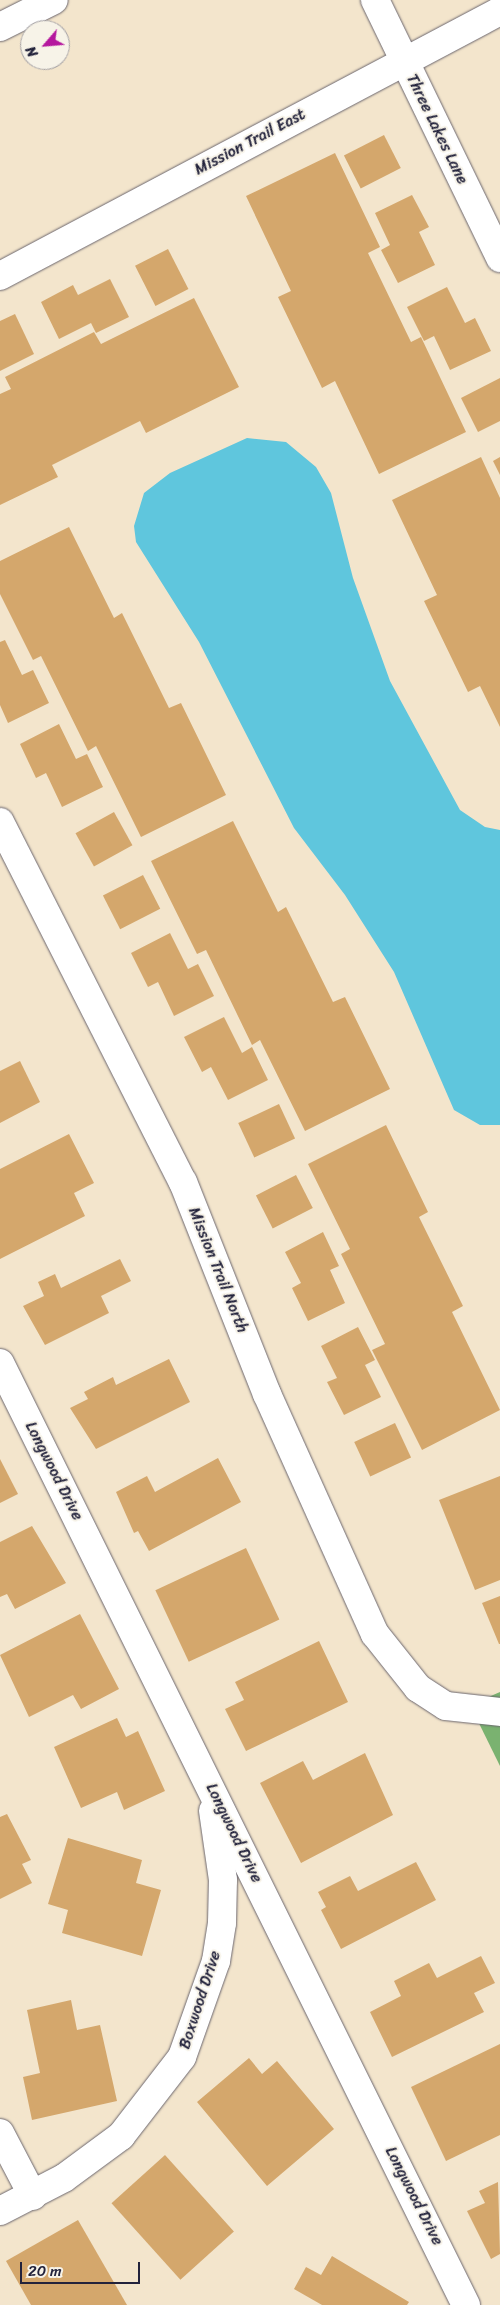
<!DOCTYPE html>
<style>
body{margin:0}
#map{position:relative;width:500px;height:2305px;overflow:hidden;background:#f3e5cc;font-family:Sriracha,sans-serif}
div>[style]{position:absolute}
.forest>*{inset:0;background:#7ab270}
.water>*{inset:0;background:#5fc6dd}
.building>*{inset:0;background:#d4a76c;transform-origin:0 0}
.roads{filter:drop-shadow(0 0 1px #6b666e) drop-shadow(0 0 1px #6b666e)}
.minor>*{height:28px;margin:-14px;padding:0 14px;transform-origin:14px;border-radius:14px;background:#fff}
span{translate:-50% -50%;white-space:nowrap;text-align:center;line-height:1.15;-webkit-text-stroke:4px #f7f3e8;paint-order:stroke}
.street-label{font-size:16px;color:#22223b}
.north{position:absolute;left:20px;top:20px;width:50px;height:50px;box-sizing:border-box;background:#f7f3e8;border:1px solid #a29fa3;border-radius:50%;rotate:243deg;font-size:14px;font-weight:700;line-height:20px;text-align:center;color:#22223b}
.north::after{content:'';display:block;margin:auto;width:18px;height:22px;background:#b5179e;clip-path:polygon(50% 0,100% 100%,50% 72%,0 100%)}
.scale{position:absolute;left:20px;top:2262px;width:120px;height:22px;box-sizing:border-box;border:2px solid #22223b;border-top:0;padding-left:6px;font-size:15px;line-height:18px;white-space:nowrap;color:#22223b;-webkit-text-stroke:4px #f7f3e8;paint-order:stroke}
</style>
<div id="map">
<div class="forest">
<i style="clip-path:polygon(500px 1692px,500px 1766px,470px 1705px)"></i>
</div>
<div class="water">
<i style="clip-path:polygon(247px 438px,286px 442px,316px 467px,331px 493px,353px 578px,390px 681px,460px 810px,485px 827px,500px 830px,500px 1125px,480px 1125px,454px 1110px,394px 972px,345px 895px,294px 828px,199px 642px,136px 542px,134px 526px,144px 493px,170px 473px)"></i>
</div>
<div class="building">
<i style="left:384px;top:135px;width:37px;height:45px;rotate:63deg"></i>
<i style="clip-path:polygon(335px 153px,380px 247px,368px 253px,411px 342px,421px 337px,466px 432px,379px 474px,335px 381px,322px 388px,278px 297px,291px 291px,246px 196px)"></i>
<i style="clip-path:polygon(412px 195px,429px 227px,419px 232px,435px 265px,398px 283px,381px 250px,390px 245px,375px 213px)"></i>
<i style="left:168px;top:249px;width:45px;height:37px;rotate:63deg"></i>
<i style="clip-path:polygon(110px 279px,129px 317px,96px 333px,91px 323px,59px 339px,41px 302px,73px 285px,78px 295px)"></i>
<i style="clip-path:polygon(447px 287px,465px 323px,475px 318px,491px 351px,450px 370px,434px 336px,424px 341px,407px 307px)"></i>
<i style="clip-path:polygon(194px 298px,239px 387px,146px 433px,140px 421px,52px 465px,58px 477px,0 505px,0 394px,11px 389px,5px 377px,94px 332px,101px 344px)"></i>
<i style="clip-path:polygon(15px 314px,34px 354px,0 371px,0 321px)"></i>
<i style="clip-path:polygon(500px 378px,500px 421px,478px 432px,461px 398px)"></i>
<i style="clip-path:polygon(481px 457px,500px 498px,500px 727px,480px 686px,468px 692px,424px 601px,437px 595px,392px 500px)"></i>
<i style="clip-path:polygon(500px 457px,500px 475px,493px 461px)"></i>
<i style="clip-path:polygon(69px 527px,114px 618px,122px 613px,169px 708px,181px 703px,226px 795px,141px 837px,96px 746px,88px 751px,41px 656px,33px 660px,0 594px,0 561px)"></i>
<i style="clip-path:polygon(5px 640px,22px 675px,33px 670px,49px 703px,8px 723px,0 705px,0 642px)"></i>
<i style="clip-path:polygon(59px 724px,76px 759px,87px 754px,103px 787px,62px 807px,46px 773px,36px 778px,20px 744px)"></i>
<i style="left:114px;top:812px;width:38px;height:44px;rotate:61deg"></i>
<i style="clip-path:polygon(233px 821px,278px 912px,286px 907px,333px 1002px,345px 997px,390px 1089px,305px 1131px,260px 1040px,252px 1045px,206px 950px,197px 954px,151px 861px)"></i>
<i style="left:143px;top:875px;width:38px;height:45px;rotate:63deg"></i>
<i style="clip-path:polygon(170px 933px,188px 969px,198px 964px,214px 996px,174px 1016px,158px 982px,148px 987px,131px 953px)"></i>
<i style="clip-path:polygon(224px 1017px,242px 1053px,252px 1047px,268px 1080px,228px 1100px,211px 1067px,202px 1072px,184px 1037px)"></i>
<i style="clip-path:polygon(20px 1061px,40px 1102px,0 1123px,0 1071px)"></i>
<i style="left:279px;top:1104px;width:38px;height:45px;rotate:65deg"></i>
<i style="clip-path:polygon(386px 1125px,428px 1212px,419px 1217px,463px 1306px,452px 1312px,500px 1410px,422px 1450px,372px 1350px,385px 1344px,341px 1254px,350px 1249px,308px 1164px)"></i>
<i style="clip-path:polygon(69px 1134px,94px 1183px,74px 1193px,85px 1216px,0 1259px,0 1169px)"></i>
<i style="left:296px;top:1175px;width:37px;height:45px;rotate:63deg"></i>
<i style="clip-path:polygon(323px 1232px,339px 1266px,330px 1270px,345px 1303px,308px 1321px,292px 1288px,301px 1283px,285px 1252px)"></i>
<i style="clip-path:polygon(120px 1259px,131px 1281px,101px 1296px,109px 1313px,45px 1345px,23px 1306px,44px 1296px,38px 1282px,55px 1274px,61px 1288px)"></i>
<i style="clip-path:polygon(358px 1327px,375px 1360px,365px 1365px,381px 1397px,344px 1415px,327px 1382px,337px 1378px,321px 1346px)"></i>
<i style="clip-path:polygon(169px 1359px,190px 1402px,96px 1449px,70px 1408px,88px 1399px,84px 1392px,113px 1377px,116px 1385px)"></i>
<i style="left:395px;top:1423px;width:38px;height:45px;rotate:65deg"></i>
<i style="clip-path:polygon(218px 1458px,241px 1502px,149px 1551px,138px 1531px,134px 1533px,116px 1492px,147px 1476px,155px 1492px)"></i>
<i style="clip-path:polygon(0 1459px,18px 1494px,0 1503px)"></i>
<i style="clip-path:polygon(500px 1476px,500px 1580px,475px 1590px,439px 1500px)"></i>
<i style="clip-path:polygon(32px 1526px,66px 1583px,15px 1609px,7px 1594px,0 1597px,0 1542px)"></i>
<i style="left:246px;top:1548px;width:79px;height:100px;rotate:65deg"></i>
<i style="clip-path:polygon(500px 1596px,500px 1644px,499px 1644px,482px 1603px)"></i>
<i style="clip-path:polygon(80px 1614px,119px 1689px,81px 1709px,73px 1695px,29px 1717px,0 1655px)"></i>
<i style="clip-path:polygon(319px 1641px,348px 1702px,246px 1751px,225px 1709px,244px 1700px,235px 1682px)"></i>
<i style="clip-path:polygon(117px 1718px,126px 1737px,138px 1731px,165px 1791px,124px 1810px,117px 1792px,81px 1808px,54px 1747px)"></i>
<i style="clip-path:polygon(365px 1753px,393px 1815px,301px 1863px,260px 1783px,303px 1761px,313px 1780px)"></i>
<i style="clip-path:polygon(7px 1814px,31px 1860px,22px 1864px,32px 1883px,0 1899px,0 1817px)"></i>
<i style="clip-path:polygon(68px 1838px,142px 1860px,136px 1883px,161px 1890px,142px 1956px,62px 1933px,68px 1910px,48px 1904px)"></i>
<i style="clip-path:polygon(416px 1862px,436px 1900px,341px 1949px,321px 1910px,326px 1907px,318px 1892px,350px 1876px,358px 1891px)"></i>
<i style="clip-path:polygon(481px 1956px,495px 1983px,474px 1993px,484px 2012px,392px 2057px,370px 2012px,401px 1996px,394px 1981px,429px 1963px,437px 1978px)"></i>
<i style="clip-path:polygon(71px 2000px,77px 2030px,100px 2025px,117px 2101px,32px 2120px,23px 2077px,40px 2073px,27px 2010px)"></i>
<i style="clip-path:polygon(500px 2044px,500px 2135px,446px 2161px,411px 2087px)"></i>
<i style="clip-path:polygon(249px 2058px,262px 2074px,277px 2061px,334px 2129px,267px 2186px,197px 2102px)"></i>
<i style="left:165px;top:2155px;width:103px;height:72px;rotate:48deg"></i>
<i style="clip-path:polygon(498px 2182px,500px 2254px,491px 2259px,467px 2211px,485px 2203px,479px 2191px)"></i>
<i style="clip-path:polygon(78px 2220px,127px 2305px,31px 2305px,6px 2261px)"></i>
<i style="clip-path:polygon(332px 2256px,409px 2302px,407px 2305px,322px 2305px,294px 2289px,306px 2267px,321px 2275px)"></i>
</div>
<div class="roads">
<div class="minor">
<i style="left:375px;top:0;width:287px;rotate:64.1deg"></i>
<i style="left:0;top:27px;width:60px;rotate:-26.6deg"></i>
<i style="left:0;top:276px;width:566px;rotate:-27.92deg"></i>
<i style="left:0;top:822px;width:404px;rotate:63.1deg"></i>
<i style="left:183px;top:1182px;width:228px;rotate:68.4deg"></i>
<i style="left:267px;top:1394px;width:263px;rotate:65.8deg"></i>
<i style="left:375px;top:1634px;width:69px;rotate:51.5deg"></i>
<i style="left:418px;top:1688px;width:33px;rotate:33deg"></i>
<i style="left:446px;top:1706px;width:54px;rotate:6.3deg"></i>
<i style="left:0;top:1363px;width:1051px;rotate:63.68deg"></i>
<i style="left:0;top:2133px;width:71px;rotate:62.4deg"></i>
<i style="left:0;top:2211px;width:72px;rotate:-27.3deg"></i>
<i style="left:64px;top:2178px;width:71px;rotate:-36.4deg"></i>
<i style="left:121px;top:2136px;width:100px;rotate:-52.3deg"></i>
<i style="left:182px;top:2057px;width:102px;rotate:-70.5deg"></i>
<i style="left:216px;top:1961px;width:38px;rotate:-81deg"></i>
<i style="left:222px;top:1923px;width:43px;rotate:-88.7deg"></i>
<i style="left:223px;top:1880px;width:70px;rotate:-98.2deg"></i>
</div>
</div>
<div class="street-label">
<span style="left:437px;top:129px;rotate:64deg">Three Lakes Lane</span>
<span style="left:250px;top:142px;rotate:-28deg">Mission Trail East</span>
<span style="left:218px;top:1270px;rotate:68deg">Mission Trail North</span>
<span style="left:54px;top:1471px;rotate:63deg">Longwood Drive</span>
<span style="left:234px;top:1833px;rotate:64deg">Longwood Drive</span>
<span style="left:200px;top:2000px;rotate:-72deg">Boxwood Drive</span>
<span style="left:414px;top:2196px;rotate:63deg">Longwood Drive</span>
</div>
<div class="north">N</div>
<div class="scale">20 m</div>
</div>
